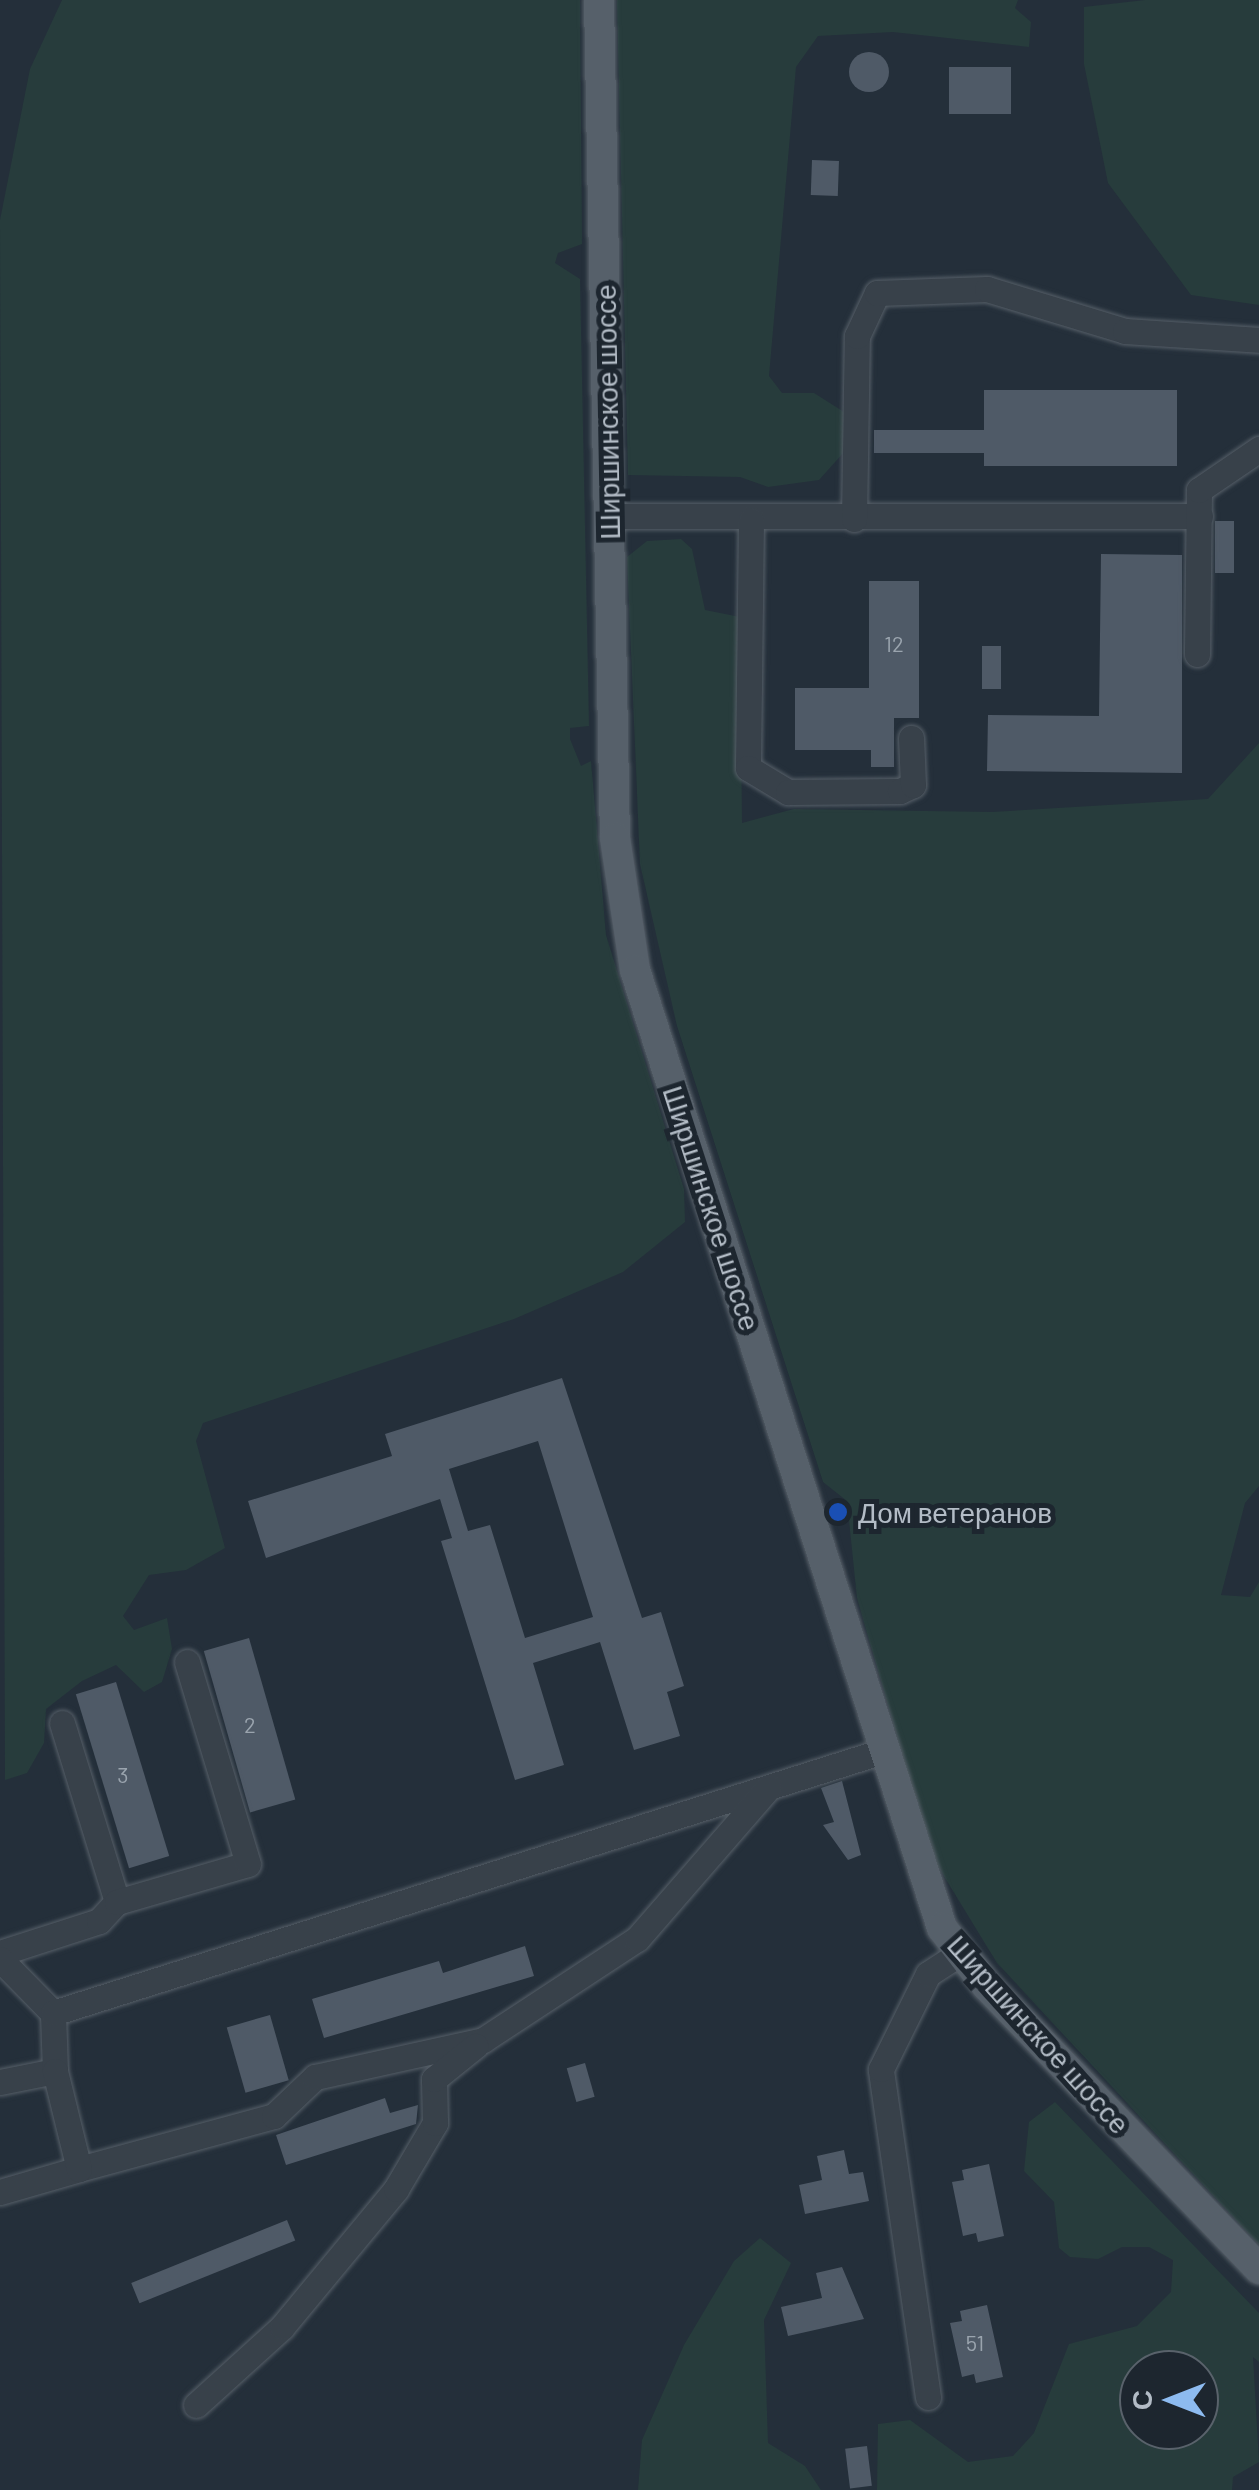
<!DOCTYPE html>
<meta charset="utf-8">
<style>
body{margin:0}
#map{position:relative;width:1259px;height:2490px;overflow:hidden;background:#242f3a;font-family:Barlow,sans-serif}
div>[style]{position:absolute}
.green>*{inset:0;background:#273c3c}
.building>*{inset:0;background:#4f5a67;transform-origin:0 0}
.round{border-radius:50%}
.roads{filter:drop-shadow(0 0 2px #565f68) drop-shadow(0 0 2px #565f68)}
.minor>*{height:25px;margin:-12.5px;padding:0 12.5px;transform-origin:12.5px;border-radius:12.5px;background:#38414a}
.major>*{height:30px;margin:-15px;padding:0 15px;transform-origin:15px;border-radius:15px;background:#56606a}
.dots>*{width:28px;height:28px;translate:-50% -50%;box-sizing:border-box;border:5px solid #1d262f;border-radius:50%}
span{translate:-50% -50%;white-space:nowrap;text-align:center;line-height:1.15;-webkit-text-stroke:10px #1d262f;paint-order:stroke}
.number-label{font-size:22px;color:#9aa4ae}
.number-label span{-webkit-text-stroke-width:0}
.street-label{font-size:28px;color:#b3bcc6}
.poi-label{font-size:28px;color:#b3bcc6}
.left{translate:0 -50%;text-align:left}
.north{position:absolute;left:1119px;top:2350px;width:100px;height:100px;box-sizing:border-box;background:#1d262f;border:2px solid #59626b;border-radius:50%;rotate:270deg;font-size:28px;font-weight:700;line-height:40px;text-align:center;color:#b3bcc6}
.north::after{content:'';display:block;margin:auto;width:35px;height:45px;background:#8dbbf0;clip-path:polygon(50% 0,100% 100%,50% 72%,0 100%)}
</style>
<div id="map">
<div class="green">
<i style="clip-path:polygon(62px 0,580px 0,582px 244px,558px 253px,555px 263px,580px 279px,589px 726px,570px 728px,570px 739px,581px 766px,591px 761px,606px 935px,684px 1189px,685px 1222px,623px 1272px,514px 1319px,203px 1423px,196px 1441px,225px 1548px,186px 1570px,149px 1575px,123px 1616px,134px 1630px,167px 1618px,172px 1649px,162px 1682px,144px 1692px,116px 1665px,82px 1681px,46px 1709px,44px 1743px,27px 1773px,5px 1780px,0 220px,30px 69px)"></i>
<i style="clip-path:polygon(617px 0,1018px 0,1015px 8px,1031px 22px,1029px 47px,893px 32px,818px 36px,796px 67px,769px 376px,782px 393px,814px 393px,844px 412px,845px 451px,819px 480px,768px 487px,740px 477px,628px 475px)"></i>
<i style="clip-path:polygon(1145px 0,1259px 0,1259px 305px,1191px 295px,1108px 183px,1084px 64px,1084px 7px)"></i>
<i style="clip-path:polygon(681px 539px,692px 549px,705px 610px,740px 617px,742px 823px,794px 809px,992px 812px,1208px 799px,1259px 743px,1259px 1486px,1245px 1503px,1221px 1595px,1250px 1597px,1259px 1582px,1259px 2245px,997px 1963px,931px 1855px,857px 1598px,847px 1501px,823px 1482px,677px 1026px,640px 864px,627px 557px,647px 541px)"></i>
<i style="clip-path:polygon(evenodd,1055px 2102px,1259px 2313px,1259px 2362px,1253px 2357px,1259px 2462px,1233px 2477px,1232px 2490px,877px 2490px,878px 2424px,910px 2420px,968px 2462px,1013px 2456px,1034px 2433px,1069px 2344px,1137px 2326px,1171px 2292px,1173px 2260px,1149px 2247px,1122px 2247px,1098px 2259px,1070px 2257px,1059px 2248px,1054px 2202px,1024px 2171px,1029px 2122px,1055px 2102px,1139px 2370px,1199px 2370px,1199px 2430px,1139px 2430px,1139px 2370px)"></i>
<i style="clip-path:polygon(760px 2238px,791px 2263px,764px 2320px,768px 2443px,805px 2466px,821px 2490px,638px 2490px,642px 2440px,684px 2345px,734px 2261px)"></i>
</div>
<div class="building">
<i class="round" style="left:849px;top:52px;width:40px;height:40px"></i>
<i style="left:949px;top:67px;width:62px;height:47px"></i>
<i style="left:812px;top:160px;width:27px;height:35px;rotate:2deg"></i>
<i style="clip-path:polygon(984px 390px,1177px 390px,1177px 466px,984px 466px,984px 453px,874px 453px,874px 430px,984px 430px)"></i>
<i style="left:1215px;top:521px;width:19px;height:52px"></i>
<i style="clip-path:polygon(1101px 554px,1182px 555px,1182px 773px,987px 771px,988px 715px,1099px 716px)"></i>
<i style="clip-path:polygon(869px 581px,919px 581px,919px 718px,894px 718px,894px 767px,871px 767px,871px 750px,795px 750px,795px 688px,869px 688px)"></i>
<i style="left:982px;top:646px;width:19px;height:43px"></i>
<i style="clip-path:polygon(evenodd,562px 1378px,642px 1618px,661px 1612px,684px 1686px,667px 1692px,680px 1736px,634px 1750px,600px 1642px,533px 1663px,564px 1765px,515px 1780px,441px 1541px,452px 1538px,440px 1499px,266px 1558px,248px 1501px,392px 1456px,385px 1434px,562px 1378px,538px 1441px,593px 1617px,525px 1638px,490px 1525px,468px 1531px,449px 1469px,538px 1441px)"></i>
<i style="left:249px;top:1638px;width:168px;height:47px;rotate:74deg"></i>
<i style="left:116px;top:1682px;width:182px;height:42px;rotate:73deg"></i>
<i style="clip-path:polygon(842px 1781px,861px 1855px,848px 1860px,823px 1825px,834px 1822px,821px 1788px)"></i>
<i style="clip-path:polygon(525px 1946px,534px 1976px,324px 2038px,312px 1999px,439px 1961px,443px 1973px)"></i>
<i style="left:270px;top:2015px;width:68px;height:45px;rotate:74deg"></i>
<i style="left:585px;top:2063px;width:35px;height:19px;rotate:74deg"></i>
<i style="clip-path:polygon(385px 2098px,390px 2113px,418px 2105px,416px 2124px,286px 2165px,276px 2135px)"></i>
<i style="clip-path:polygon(844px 2150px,849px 2174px,863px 2172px,869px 2201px,805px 2214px,799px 2185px,822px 2180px,817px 2156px)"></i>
<i style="clip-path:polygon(989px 2164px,1004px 2236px,978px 2242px,976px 2233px,963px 2236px,952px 2182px,964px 2180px,962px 2170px)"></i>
<i style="left:287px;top:2220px;width:22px;height:168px;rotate:68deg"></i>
<i style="clip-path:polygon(842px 2267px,864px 2319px,788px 2336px,781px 2307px,822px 2298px,816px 2273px)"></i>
<i style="clip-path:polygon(987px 2305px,1003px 2377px,976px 2383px,974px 2374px,962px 2377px,950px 2323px,962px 2321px,960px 2311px)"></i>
<i style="left:867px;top:2446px;width:40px;height:22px;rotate:83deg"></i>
</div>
<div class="roads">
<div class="minor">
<i style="left:609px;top:516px;width:591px"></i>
<i style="left:854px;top:519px;width:183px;rotate:-89.1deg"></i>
<i style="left:857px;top:336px;width:47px;rotate:-65.1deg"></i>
<i style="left:877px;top:293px;width:110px;rotate:-2.1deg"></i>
<i style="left:987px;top:289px;width:144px;rotate:16.9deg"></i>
<i style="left:1125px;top:331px;width:134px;rotate:3.8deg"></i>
<i style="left:751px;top:520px;width:248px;rotate:90.7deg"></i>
<i style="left:748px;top:768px;width:47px;rotate:31deg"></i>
<i style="left:788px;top:792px;width:112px;rotate:-0.5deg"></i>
<i style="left:900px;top:791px;width:14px;rotate:-25deg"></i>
<i style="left:913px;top:785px;width:47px;rotate:-92.4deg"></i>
<i style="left:1197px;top:654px;width:164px;rotate:-89.3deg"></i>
<i style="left:1199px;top:490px;width:73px;rotate:-34.3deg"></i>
<i style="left:62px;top:1723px;width:187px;rotate:72.9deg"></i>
<i style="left:0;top:1953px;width:104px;rotate:-17.9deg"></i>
<i style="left:99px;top:1921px;width:26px;rotate:-47deg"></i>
<i style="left:117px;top:1902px;width:136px;rotate:-16.2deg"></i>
<i style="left:248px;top:1864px;width:211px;rotate:-106.8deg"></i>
<i style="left:0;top:1959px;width:76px;rotate:45.5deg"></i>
<i style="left:0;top:2082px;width:56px;rotate:-11.3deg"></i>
<i style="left:55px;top:2071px;width:58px;rotate:-92deg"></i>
<i style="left:53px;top:2013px;width:874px;rotate:-17.52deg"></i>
<i style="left:79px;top:2169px;width:202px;rotate:-15.2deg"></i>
<i style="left:274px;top:2116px;width:57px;rotate:-43.6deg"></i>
<i style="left:315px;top:2077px;width:172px;rotate:-12.4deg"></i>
<i style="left:483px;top:2040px;width:184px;rotate:-33.3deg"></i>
<i style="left:637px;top:1939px;width:201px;rotate:-49deg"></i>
<i style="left:0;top:2192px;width:82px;rotate:-16.2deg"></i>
<i style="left:79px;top:2169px;width:101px;rotate:-103.8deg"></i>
<i style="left:928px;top:2397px;width:331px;rotate:-98.2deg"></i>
<i style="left:881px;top:2069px;width:106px;rotate:-63.7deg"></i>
<i style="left:928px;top:1974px;width:38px;rotate:-33deg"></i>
<i style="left:196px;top:2405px;width:116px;rotate:-42.2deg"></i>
<i style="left:282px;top:2327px;width:179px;rotate:-50.4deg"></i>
<i style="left:396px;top:2189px;width:77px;rotate:-59.4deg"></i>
<i style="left:435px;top:2123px;width:44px;rotate:-91.3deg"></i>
<i style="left:434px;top:2079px;width:53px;rotate:-38.8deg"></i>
</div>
<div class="major">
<i style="left:599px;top:0;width:838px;rotate:88.91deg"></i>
<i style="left:615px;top:838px;width:134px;rotate:81.4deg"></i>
<i style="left:635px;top:970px;width:1006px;rotate:72.23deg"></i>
<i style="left:942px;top:1928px;width:73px;rotate:52.2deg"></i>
<i style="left:987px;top:1986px;width:393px;rotate:46.1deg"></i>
</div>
</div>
<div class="dots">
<i style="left:838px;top:1512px;background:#1a4fb4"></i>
</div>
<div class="number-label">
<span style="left:894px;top:644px">12</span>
<span style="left:250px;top:1725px">2</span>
<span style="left:123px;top:1775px">3</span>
<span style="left:975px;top:2343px">51</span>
</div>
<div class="street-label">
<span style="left:607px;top:412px;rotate:-91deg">Ширшинское шоссе</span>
<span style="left:712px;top:1208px;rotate:72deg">Ширшинское шоссе</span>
<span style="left:1039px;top:2034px;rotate:48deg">Ширшинское шоссе</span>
</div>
<div class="poi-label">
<span class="left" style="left:858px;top:1512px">Дом ветеранов</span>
</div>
<div class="north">С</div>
</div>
